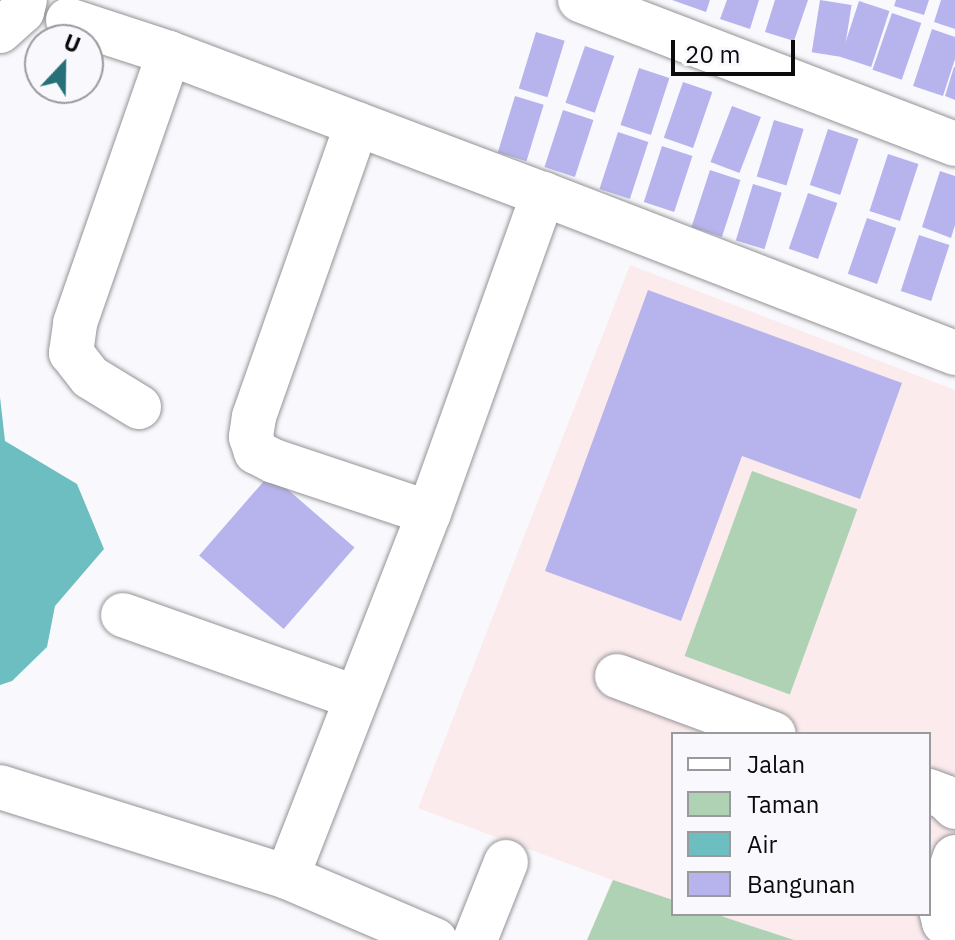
<!DOCTYPE html>
<style>
body{margin:0}
#map{position:relative;width:955px;height:940px;overflow:hidden;background:#f9f9fd;font-family:"IBM Plex Sans",sans-serif}
div>[style]{position:absolute}
.education>*{inset:0;background:#fbebed}
.green>*{inset:0;background:#aed2b3;transform-origin:0 0}
.water>*{inset:0;background:#6cbec0}
.building>*{inset:0;background:#b7b4ed;transform-origin:0 0}
.roads{filter:drop-shadow(0 0 2px #949497) drop-shadow(0 0 2px #949497)}
.minor>*{height:44px;margin:-22px;padding:0 22px;transform-origin:22px;border-radius:22px;background:#fff}
span{translate:-50% -50%;white-space:nowrap;text-align:center;line-height:1.15;-webkit-text-stroke:7px #f9f9fd;paint-order:stroke}
.legend{position:absolute;left:671px;top:732px;width:260px;height:184px;box-sizing:border-box;background:#f9f9fd;border:2px solid #9a9a9d;margin:0;padding:10px 14px;list-style:none;font-size:24px;color:#0b0b0c}
.legend li{display:flex;align-items:center;gap:16px;height:40px}
.legend b{width:40px;border:2px solid #9a9a9d}
.north{position:absolute;left:24px;top:24px;width:80px;height:80px;box-sizing:border-box;background:#f9f9fd;border:2px solid #9a9a9d;border-radius:50%;rotate:22deg;font-size:22px;font-weight:700;line-height:32px;text-align:center;color:#0b0b0c}
.north::after{content:'';display:block;margin:auto;width:28px;height:36px;background:#267077;clip-path:polygon(50% 0,100% 100%,50% 72%,0 100%)}
.scale{position:absolute;left:671px;top:40px;width:124px;height:36px;box-sizing:border-box;border:4px solid #0b0b0c;border-top:0;padding-left:10px;font-size:24px;line-height:28px;white-space:nowrap;color:#0b0b0c;-webkit-text-stroke:6px #f9f9fd;paint-order:stroke}
</style>
<div id="map">
<div class="education">
<i style="clip-path:polygon(evenodd,630px 265px,955px 390px,955px 940px,587px 940px,612px 880px,418px 808px,630px 265px,673px 734px,929px 734px,929px 914px,673px 914px,673px 734px)"></i>
</div>
<div class="green">
<i style="left:752px;top:471px;width:112px;height:197px;rotate:20deg"></i>
<i style="clip-path:polygon(613px 880px,673px 900px,673px 914px,715px 914px,794px 940px,587px 940px)"></i>
</div>
<div class="water">
<i style="clip-path:polygon(0 397px,5px 441px,77px 484px,104px 549px,55px 606px,47px 647px,12px 681px,0 685px)"></i>
</div>
<div class="building">
<i style="clip-path:polygon(672px 0,710px 0,706px 12px)"></i>
<i style="clip-path:polygon(727px 0,759px 0,750px 29px,720px 19px)"></i>
<i style="clip-path:polygon(775px 0,808px 0,794px 41px,765px 32px)"></i>
<i style="left:820px;top:0;width:32px;height:53px;rotate:9deg"></i>
<i style="clip-path:polygon(896px 0,929px 0,924px 15px,894px 6px)"></i>
<i style="clip-path:polygon(941px 0,955px 0,955px 29px,934px 22px)"></i>
<i style="left:859px;top:1px;width:32px;height:59px;rotate:18deg"></i>
<i style="left:892px;top:13px;width:31px;height:60px;rotate:19deg"></i>
<i style="clip-path:polygon(932px 29px,955px 37px,955px 59px,943px 96px,913px 86px)"></i>
<i style="left:536px;top:32px;width:30px;height:59px;rotate:17deg"></i>
<i style="left:585px;top:46px;width:31px;height:60px;rotate:19deg"></i>
<i style="clip-path:polygon(954px 67px,955px 67px,955px 100px,945px 96px)"></i>
<i style="left:639px;top:68px;width:32px;height:60px;rotate:18deg"></i>
<i style="left:683px;top:82px;width:31px;height:59px;rotate:19deg"></i>
<i style="left:515px;top:96px;width:30px;height:59px;rotate:17deg"></i>
<i style="left:732px;top:106px;width:31px;height:60px;rotate:21deg"></i>
<i style="left:563px;top:110px;width:32px;height:60px;rotate:18deg"></i>
<i style="left:774px;top:120px;width:31px;height:59px;rotate:17deg"></i>
<i style="left:828px;top:129px;width:32px;height:59px;rotate:18deg"></i>
<i style="left:618px;top:132px;width:32px;height:60px;rotate:18deg"></i>
<i style="left:662px;top:146px;width:32px;height:59px;rotate:18deg"></i>
<i style="left:888px;top:154px;width:32px;height:60px;rotate:18deg"></i>
<i style="left:710px;top:170px;width:32px;height:60px;rotate:18deg"></i>
<i style="clip-path:polygon(940px 171px,955px 176px,955px 225px,951px 238px,922px 227px)"></i>
<i style="left:753px;top:184px;width:30px;height:59px;rotate:17deg"></i>
<i style="left:808px;top:193px;width:31px;height:59px;rotate:19deg"></i>
<i style="left:867px;top:218px;width:31px;height:59px;rotate:19deg"></i>
<i style="left:919px;top:235px;width:32px;height:59px;rotate:18deg"></i>
<i style="clip-path:polygon(648px 290px,902px 383px,860px 499px,742px 456px,681px 621px,545px 571px)"></i>
<i style="left:270px;top:474px;width:112px;height:108px;rotate:41deg"></i>
</div>
<div class="roads">
<div class="minor">
<i style="left:580px;top:0;width:402px;rotate:21deg"></i>
<i style="left:68px;top:20px;width:106px;rotate:18.1deg"></i>
<i style="left:169px;top:53px;width:400px;rotate:20.7deg"></i>
<i style="left:543px;top:194px;width:442px;rotate:21.1deg"></i>
<i style="left:0;top:31px;width:30px;rotate:-42deg"></i>
<i style="left:22px;top:11px;width:11px;rotate:-75deg"></i>
<i style="left:357px;top:124px;width:311px;rotate:109.4deg"></i>
<i style="left:254px;top:417px;width:20px;rotate:99deg"></i>
<i style="left:251px;top:437px;width:16px;rotate:72deg"></i>
<i style="left:256px;top:452px;width:20px;rotate:27deg"></i>
<i style="left:274px;top:461px;width:163px;rotate:18.5deg"></i>
<i style="left:139px;top:407px;width:57px;rotate:-148.5deg"></i>
<i style="left:90px;top:377px;width:31px;rotate:-128deg"></i>
<i style="left:71px;top:353px;width:30px;rotate:-82deg"></i>
<i style="left:75px;top:323px;width:286px;rotate:-70.8deg"></i>
<i style="left:123px;top:615px;width:246px;rotate:19.5deg"></i>
<i style="left:617px;top:676px;width:167px;rotate:20.3deg"></i>
<i style="left:0;top:787px;width:301px;rotate:17.4deg"></i>
<i style="left:287px;top:877px;width:161px;rotate:23.1deg"></i>
<i style="left:929px;top:791px;width:17px;rotate:21deg"></i>
<i style="left:945px;top:797px;width:14px;rotate:45deg"></i>
<i style="left:955px;top:857px;width:48px;rotate:109.6deg"></i>
<i style="left:939px;top:902px;width:21px;rotate:76deg"></i>
<i style="left:944px;top:922px;width:13px;rotate:32deg"></i>
<i style="left:287px;top:877px;width:391px;rotate:-68.7deg"></i>
<i style="left:429px;top:513px;width:339px;rotate:-70.3deg"></i>
<i style="left:475px;top:940px;width:84px;rotate:-68.3deg"></i>
</div>
</div>
<ul class="legend">
<li><b style="height:10px;background:#fff"></b>Jalan</li>
<li><b style="height:22px;background:#aed2b3"></b>Taman</li>
<li><b style="height:22px;background:#6cbec0"></b>Air</li>
<li><b style="height:22px;background:#b7b4ed"></b>Bangunan</li>
</ul>
<div class="north">U</div>
<div class="scale">20 m</div>
</div>
